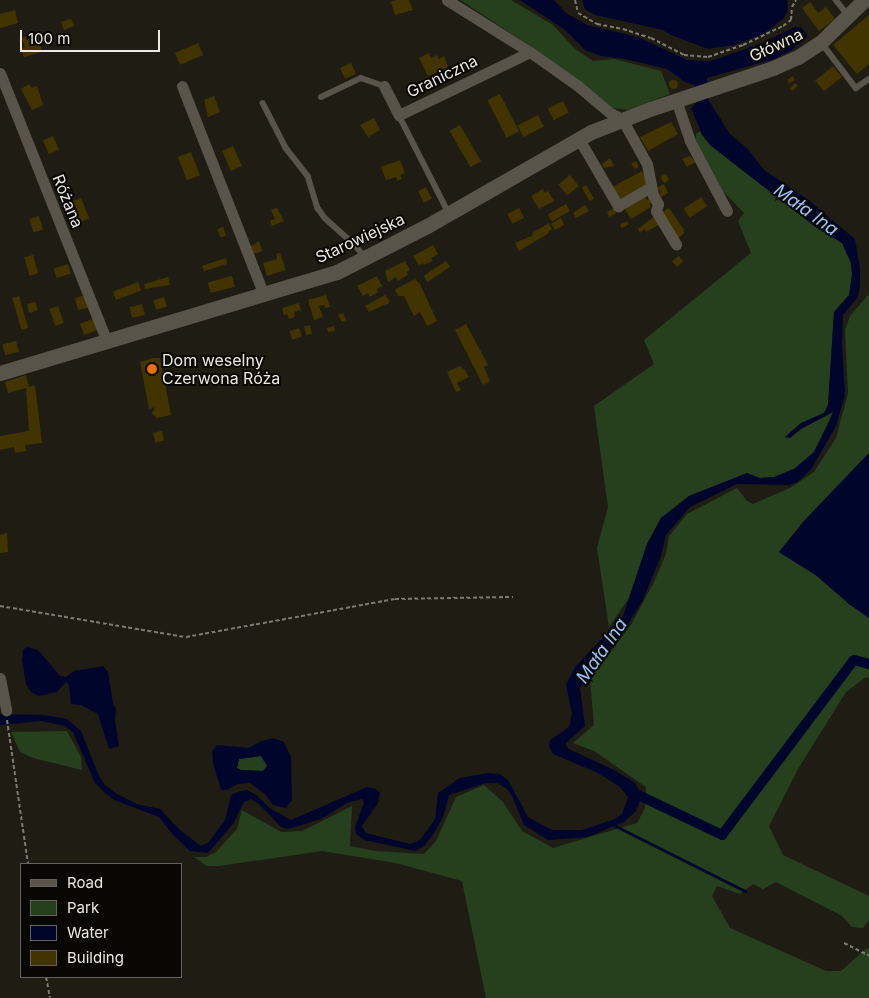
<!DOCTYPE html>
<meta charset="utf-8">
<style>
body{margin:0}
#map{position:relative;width:869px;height:998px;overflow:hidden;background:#1f1d13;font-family:Inter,sans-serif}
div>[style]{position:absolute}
.green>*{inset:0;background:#26401d}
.water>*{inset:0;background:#00052c}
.stream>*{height:2.5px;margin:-1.25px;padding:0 1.25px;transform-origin:1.25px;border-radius:1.25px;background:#00052c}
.canal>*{height:10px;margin:-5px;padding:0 5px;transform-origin:5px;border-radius:5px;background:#00052c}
.building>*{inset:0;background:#413400;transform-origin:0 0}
.round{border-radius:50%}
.path>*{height:2px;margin-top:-1px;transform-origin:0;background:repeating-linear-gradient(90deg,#7c7a71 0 4px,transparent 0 6.5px)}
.lane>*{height:5.5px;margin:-2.75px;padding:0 2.75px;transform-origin:2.75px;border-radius:2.75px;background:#585449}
.street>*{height:11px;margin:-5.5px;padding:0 5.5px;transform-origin:5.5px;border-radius:5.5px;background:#585449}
.secondary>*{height:15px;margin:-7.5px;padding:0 7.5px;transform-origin:7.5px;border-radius:7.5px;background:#585449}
.dots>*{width:14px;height:14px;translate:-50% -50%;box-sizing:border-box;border:2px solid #080704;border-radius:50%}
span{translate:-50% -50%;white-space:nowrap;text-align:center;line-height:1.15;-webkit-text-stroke:4px #080704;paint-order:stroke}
.street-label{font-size:16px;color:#ebe9e2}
.poi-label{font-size:16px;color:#ebe9e2}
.left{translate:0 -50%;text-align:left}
.water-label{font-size:18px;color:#98c1f9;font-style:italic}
.legend{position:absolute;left:20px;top:863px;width:162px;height:115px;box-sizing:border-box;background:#080704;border:1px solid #63615d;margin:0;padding:6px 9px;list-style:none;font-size:15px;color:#ebe9e2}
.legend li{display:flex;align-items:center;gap:10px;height:25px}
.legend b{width:25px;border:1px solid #63615d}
.scale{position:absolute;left:20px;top:30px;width:140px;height:22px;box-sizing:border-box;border:2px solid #ebe9e2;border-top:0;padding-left:6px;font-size:15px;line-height:18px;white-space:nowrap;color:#ebe9e2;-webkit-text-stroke:4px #080704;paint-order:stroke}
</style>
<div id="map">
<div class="green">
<i style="clip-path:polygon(460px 0,511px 0,553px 25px,574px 48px,593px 61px,614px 59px,661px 71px,670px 94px,628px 110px,613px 108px,532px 47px)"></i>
<i style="clip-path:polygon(700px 131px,710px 145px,817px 228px,842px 243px,851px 263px,852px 275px,849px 295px,834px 312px,828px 405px,824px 413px,801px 423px,790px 438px,801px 429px,833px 412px,814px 452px,794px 469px,774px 477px,760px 478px,747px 473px,732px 479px,689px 496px,661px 518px,647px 544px,629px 598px,609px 627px,597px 548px,608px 507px,594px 406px,654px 364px,644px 340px,751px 253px,738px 221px,744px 213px,723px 191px,696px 140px,696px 134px)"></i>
<i style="clip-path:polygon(869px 294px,869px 453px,803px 522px,779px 552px,817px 576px,849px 604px,869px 618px,869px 678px,866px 677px,846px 692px,798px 769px,769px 826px,783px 855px,869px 896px,869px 920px,863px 928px,852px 927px,842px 916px,776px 882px,763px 889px,753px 884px,740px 894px,717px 886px,712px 896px,730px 928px,826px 971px,841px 971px,867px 948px,869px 949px,869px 998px,486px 998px,462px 881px,396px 863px,322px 851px,219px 866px,207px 866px,194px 857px,206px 857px,216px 852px,237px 829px,242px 810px,281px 832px,302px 831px,352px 806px,350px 846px,375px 851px,424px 854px,436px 841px,456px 797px,484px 785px,503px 802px,522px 831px,553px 848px,637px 823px,645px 808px,646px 787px,594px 751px,573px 743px,594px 725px,590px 679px,631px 625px,655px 580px,666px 554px,669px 536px,687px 514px,737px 488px,747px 501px,753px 504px,790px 488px,814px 472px,836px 438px,848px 393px,845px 330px,850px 316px)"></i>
<i style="clip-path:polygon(67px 731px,81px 757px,82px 770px,33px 758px,20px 752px,11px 732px)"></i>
<i style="clip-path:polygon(261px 756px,268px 766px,262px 771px,241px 770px,237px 768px,239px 759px)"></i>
</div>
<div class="water">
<i style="clip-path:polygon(520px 0,554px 0,566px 13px,587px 25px,638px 37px,687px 60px,709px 61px,720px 58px,762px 43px,795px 27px,801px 27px,808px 36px,792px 50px,774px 59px,707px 78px,709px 101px,730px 134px,748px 149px,764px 170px,807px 199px,855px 239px,860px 268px,860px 285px,858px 297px,843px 315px,842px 344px,845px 395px,836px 426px,812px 468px,798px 482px,789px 485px,737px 484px,690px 507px,666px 535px,661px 556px,643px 600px,616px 643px,588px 673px,580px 688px,585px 726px,565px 744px,569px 749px,616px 771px,635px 783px,639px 791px,639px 804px,636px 811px,624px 822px,588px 837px,548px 840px,524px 825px,513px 798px,507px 789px,497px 783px,486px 783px,449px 795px,443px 817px,432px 836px,423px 847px,415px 851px,364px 840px,356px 834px,355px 827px,364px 803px,362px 799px,347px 803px,321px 819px,288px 829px,281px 827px,259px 804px,251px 799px,244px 802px,233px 824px,208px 853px,190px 851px,174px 836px,159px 817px,114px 800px,105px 793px,95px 783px,73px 732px,65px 726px,41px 721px,0 725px,0 714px,44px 715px,67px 719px,81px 731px,99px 776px,105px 785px,117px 794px,137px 804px,160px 809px,180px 830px,201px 846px,208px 843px,225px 820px,231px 795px,240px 791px,247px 790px,255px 794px,271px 809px,291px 820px,367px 787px,376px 789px,380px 793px,378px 803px,362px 826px,366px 833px,410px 844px,420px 840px,435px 819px,438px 793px,460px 778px,488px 773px,500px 774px,508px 780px,528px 817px,552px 830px,582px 830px,615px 819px,622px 814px,628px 797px,620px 787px,598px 773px,553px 754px,549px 746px,550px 740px,569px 727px,572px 714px,566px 684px,576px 666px,623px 616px,647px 544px,661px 518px,689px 496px,732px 479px,747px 473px,760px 478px,774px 477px,794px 469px,814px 452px,828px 424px,833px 412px,801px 429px,790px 438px,785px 437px,801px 423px,824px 413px,828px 405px,834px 312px,849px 295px,852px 275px,851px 263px,842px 243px,817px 228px,710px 145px,702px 135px,692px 110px,690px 110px,699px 99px,695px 85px,685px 82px,667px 69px,625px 59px,601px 56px,585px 50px,565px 30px)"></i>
<i style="clip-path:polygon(582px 0,787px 0,788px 9px,784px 18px,765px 33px,735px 45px,708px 49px,671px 35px,663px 30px,595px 15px,585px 9px)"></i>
<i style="clip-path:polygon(869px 453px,869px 618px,849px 604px,817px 576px,779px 552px,803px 522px)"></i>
<i style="clip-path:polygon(27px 647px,38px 650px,60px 676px,66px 677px,74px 671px,103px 666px,108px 672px,113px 703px,116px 709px,115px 720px,119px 746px,109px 749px,98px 714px,81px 705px,71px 704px,69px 685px,66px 682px,57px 692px,48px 694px,38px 696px,31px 692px,26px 684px,22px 660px,23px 650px)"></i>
<i style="clip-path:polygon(evenodd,273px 738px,284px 742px,291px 757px,292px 800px,286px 808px,273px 805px,265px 794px,250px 783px,238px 784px,227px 790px,221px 790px,213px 763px,212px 751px,217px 745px,249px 748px,259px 742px,273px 738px,261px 756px,267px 766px,263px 771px,241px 770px,237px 768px,239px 759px,261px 756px)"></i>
</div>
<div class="stream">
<i style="left:614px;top:825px;width:147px;rotate:26.7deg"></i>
</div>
<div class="canal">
<i style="left:632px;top:792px;width:100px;rotate:25.5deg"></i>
<i style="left:722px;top:835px;width:219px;rotate:-53deg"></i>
<i style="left:854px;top:660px;width:16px;rotate:15deg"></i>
</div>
<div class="building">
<i style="clip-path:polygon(396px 0,409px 0,413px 10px,395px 15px,391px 2px)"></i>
<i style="clip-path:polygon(810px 2px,818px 13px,826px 7px,835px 19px,819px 31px,802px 8px)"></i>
<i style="clip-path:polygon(15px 10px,18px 23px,0 28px,0 14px)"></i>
<i style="clip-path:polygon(869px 15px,869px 64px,857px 74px,833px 45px)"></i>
<i style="clip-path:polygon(71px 19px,74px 26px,64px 30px,61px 22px)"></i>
<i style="clip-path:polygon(42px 32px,44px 42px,40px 43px,42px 52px,24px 57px,21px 48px,25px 47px,22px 38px)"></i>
<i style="left:198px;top:43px;width:13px;height:25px;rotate:67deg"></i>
<i style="clip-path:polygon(429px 53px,431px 58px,437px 55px,439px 59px,444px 56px,448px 67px,428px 76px,419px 58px)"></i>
<i style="left:464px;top:62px;width:11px;height:13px;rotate:63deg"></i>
<i style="left:351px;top:63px;width:12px;height:12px;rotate:66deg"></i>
<i style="left:833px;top:66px;width:14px;height:23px;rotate:51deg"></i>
<i style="clip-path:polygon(793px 76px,795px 80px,789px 83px,787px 80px)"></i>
<i class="round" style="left:668.5px;top:79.5px;width:9px;height:9px"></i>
<i style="clip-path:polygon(795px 83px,798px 86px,792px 91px,790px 88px)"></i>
<i style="clip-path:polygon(29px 84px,32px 88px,37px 86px,43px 105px,32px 110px,21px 89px)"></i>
<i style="left:500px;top:94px;width:42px;height:14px;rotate:63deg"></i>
<i style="clip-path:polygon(214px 96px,220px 112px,208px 117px,204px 100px)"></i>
<i style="left:563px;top:101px;width:13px;height:17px;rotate:63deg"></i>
<i style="left:538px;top:115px;width:13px;height:23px;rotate:63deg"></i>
<i style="clip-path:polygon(374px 118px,380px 130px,368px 137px,360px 125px)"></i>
<i style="clip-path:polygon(671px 122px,678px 134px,648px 151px,640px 137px)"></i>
<i style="left:460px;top:125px;width:42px;height:12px;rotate:60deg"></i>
<i style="left:53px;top:136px;width:15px;height:11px;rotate:67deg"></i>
<i style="left:233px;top:146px;width:22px;height:12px;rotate:66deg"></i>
<i style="left:191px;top:152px;width:25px;height:14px;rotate:69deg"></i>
<i style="clip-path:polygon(690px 156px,696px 162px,687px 167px,682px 159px)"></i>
<i style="clip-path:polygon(610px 158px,614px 166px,604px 168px,602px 164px)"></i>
<i style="clip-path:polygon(400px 160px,405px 173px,400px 175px,402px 179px,397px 181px,396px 177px,386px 180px,381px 167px)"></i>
<i style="clip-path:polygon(636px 161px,639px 167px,635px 169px,631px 163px)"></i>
<i style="left:642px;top:171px;width:15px;height:34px;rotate:62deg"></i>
<i style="clip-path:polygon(666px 174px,669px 180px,664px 183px,660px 177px)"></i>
<i style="left:570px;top:175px;width:14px;height:15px;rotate:51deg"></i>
<i style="clip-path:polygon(664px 184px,668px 193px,661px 197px,659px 194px,661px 192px,657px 188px)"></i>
<i style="left:586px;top:185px;width:16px;height:5px;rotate:60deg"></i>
<i style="left:426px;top:187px;width:13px;height:9px;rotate:63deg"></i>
<i style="clip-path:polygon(543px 189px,545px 193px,548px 191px,554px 201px,539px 209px,531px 196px)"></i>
<i style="clip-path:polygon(645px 197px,647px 200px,651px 197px,654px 202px,649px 204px,651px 207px,631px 219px,625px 209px)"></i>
<i style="left:701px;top:197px;width:11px;height:21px;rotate:56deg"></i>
<i style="left:81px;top:198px;width:22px;height:13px;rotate:68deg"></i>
<i style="left:566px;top:204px;width:8px;height:21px;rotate:60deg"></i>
<i style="clip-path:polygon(585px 205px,589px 211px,576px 218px,573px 213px)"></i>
<i style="clip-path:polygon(277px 208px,284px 221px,272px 226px,270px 221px,275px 219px,271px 210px)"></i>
<i style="left:519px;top:208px;width:11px;height:13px;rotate:63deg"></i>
<i style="clip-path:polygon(614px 208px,616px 213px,609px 217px,607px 212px)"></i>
<i style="clip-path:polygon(669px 208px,684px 230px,684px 233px,676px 241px,660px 213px)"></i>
<i style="left:39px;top:216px;width:14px;height:10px;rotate:73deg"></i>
<i style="clip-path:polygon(655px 216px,660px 224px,646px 232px,645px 229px,640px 233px,638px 229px)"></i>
<i style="clip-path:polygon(561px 218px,564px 225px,555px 230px,551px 224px)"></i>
<i style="left:627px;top:221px;width:4px;height:8px;rotate:63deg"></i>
<i style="clip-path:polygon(549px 223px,552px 229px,548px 232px,549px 233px,519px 251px,515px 243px,533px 235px,532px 233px)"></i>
<i style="left:223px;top:227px;width:9px;height:6px;rotate:69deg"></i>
<i style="clip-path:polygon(259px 241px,262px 251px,250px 255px,248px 248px)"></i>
<i style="clip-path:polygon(433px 245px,438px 254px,431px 258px,433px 261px,424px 265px,423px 263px,419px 265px,413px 256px)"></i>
<i style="clip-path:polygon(280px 253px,286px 270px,267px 276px,263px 263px,277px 259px,276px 254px)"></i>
<i style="left:33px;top:255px;width:19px;height:9px;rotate:74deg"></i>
<i style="clip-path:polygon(679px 256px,683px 261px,677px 267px,672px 261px)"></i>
<i style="clip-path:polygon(226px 258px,227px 264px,204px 271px,202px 266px)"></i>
<i style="clip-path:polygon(405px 261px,410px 270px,406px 272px,408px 275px,398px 281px,396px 277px,388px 282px,385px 271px)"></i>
<i style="left:446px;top:261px;width:7px;height:27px;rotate:56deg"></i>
<i style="left:68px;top:264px;width:10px;height:15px;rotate:73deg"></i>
<i style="left:232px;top:276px;width:11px;height:25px;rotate:75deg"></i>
<i style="clip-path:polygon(377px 276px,382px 286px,377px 289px,378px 292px,370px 297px,368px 293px,363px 296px,357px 286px)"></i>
<i style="clip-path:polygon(168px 277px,170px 285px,145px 289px,144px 284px)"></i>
<i style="clip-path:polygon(415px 279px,420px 284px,437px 321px,427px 326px,420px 312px,414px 316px,404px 296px,398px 296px,395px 291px,396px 289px)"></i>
<i style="left:138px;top:282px;width:9px;height:27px;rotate:69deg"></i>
<i style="clip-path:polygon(85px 295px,90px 307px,78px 310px,75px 298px)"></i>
<i style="clip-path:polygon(326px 295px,330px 307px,325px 308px,324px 305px,319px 306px,323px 317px,314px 320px,308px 300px)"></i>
<i style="clip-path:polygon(385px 295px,390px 301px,388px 302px,389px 304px,386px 304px,369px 312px,365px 306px)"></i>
<i style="left:19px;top:296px;width:33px;height:7px;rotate:74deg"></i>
<i style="left:164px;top:297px;width:10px;height:11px;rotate:73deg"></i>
<i style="clip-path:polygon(35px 302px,38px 310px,29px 313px,27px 304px)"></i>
<i style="clip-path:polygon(299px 303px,301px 310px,294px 312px,295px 317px,289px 319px,287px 314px,284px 315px,282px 308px)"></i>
<i style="left:142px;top:304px;width:11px;height:13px;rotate:75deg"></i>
<i style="left:58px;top:306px;width:18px;height:9px;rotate:71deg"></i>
<i style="clip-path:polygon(343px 313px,346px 320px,342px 322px,338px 315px)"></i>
<i style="left:93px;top:319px;width:12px;height:14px;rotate:70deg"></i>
<i style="clip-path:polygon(466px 324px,488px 365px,484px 367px,490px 381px,483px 385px,455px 330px)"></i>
<i style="left:310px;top:325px;width:9px;height:6px;rotate:77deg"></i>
<i style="clip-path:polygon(334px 326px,335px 331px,328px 332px,327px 328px)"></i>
<i style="left:299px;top:328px;width:9px;height:10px;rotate:72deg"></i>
<i style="left:16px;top:341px;width:11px;height:14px;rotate:75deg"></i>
<i style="clip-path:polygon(153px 358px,160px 358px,171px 415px,157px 418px,152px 413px,155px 407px,149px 409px,140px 362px)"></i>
<i style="clip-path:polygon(460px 366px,465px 370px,469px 377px,457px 383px,461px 390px,456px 392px,447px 372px)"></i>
<i style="clip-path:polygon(26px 375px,29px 387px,35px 385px,42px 443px,25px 445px,26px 451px,15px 453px,14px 447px,0 450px,0 436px,29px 431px,26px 388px,8px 393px,5px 382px)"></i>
<i style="left:162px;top:431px;width:10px;height:9px;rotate:79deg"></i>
<i style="clip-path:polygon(7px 533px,8px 552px,0 553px,0 535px)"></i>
</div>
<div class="path">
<i style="left:575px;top:0;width:13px;rotate:77deg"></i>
<i style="left:578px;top:13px;width:22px;rotate:30deg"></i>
<i style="left:597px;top:24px;width:26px;rotate:11deg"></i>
<i style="left:623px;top:29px;width:29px;rotate:18deg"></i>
<i style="left:651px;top:38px;width:37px;rotate:27deg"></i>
<i style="left:684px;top:55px;width:24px;rotate:5deg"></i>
<i style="left:708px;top:57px;width:37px;rotate:-19deg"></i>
<i style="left:743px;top:45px;width:44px;rotate:-25.4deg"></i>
<i style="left:783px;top:26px;width:10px;rotate:-37deg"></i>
<i style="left:791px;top:20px;width:13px;rotate:-86deg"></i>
<i style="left:792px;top:7px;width:8px;rotate:-60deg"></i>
<i style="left:0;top:606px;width:189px;rotate:9.5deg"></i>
<i style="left:186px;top:637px;width:212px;rotate:-10.3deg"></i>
<i style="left:395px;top:599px;width:118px;rotate:-1deg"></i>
<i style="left:7px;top:720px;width:146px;rotate:81.7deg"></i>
<i style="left:844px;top:943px;width:28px;rotate:27deg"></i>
<i style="left:46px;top:977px;width:21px;rotate:79deg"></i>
</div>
<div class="lane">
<i style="left:836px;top:0;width:19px;rotate:51deg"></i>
<i style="left:821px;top:42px;width:58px;rotate:52.7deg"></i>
<i style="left:856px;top:88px;width:16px;rotate:-35deg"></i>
<i style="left:321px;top:97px;width:44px;rotate:-25.4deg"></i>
<i style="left:361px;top:78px;width:24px;rotate:19deg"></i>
<i style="left:263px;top:103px;width:51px;rotate:62.9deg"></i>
<i style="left:286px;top:148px;width:36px;rotate:52deg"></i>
<i style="left:308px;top:176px;width:34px;rotate:73deg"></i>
<i style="left:318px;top:208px;width:12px;rotate:55deg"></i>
<i style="left:325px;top:218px;width:40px;rotate:42deg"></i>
<i style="left:355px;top:245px;width:16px;rotate:50deg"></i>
<i style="left:399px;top:115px;width:110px;rotate:63deg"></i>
</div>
<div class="street">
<i style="left:447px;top:0;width:98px;rotate:32.1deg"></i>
<i style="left:530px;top:52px;width:59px;rotate:35.3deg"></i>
<i style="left:578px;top:86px;width:40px;rotate:40deg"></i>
<i style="left:609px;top:112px;width:15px;rotate:28deg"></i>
<i style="left:622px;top:119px;width:51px;rotate:60.9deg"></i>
<i style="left:647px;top:164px;width:32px;rotate:79deg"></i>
<i style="left:653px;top:195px;width:10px;rotate:61deg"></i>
<i style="left:658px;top:204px;width:7px;rotate:106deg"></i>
<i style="left:656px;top:211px;width:39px;rotate:59deg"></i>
<i style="left:0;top:73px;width:289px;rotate:68.3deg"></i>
<i style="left:182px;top:86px;width:225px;rotate:68.6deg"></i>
<i style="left:384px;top:86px;width:33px;rotate:63deg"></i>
<i style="left:399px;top:115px;width:145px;rotate:-25.7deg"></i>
<i style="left:676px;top:100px;width:43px;rotate:71.1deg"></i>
<i style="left:690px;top:141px;width:79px;rotate:62.1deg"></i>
<i style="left:579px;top:139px;width:78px;rotate:59.8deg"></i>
<i style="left:618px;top:206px;width:38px;rotate:-30deg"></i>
<i style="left:0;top:678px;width:33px;rotate:79deg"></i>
</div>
<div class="secondary">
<i style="left:0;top:373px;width:352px;rotate:-16.7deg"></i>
<i style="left:337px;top:272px;width:101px;rotate:-27.1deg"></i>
<i style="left:427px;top:226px;width:189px;rotate:-29.8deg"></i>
<i style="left:591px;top:132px;width:63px;rotate:-21.3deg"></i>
<i style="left:650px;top:109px;width:130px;rotate:-18.4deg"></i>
<i style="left:773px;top:68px;width:27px;rotate:-24deg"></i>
<i style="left:798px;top:57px;width:27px;rotate:-33deg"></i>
<i style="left:821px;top:42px;width:60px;rotate:-44.3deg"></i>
</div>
<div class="dots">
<i style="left:152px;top:369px;background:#e8710a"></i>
</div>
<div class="street-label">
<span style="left:776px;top:45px;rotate:-25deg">Główna</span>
<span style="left:442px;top:76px;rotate:-26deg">Graniczna</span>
<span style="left:68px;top:201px;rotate:68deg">Różana</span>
<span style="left:360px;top:238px;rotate:-25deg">Starowiejska</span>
</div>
<div class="poi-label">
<span class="left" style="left:162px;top:369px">Dom weselny<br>Czerwona Róża</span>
</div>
<div class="water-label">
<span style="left:806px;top:210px;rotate:36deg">Mała Ina</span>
<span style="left:602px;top:651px;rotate:-55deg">Mała Ina</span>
</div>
<ul class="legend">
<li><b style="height:6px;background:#585449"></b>Road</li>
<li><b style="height:14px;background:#26401d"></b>Park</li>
<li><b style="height:14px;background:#00052c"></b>Water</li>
<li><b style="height:14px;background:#413400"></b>Building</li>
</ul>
<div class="scale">100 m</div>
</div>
